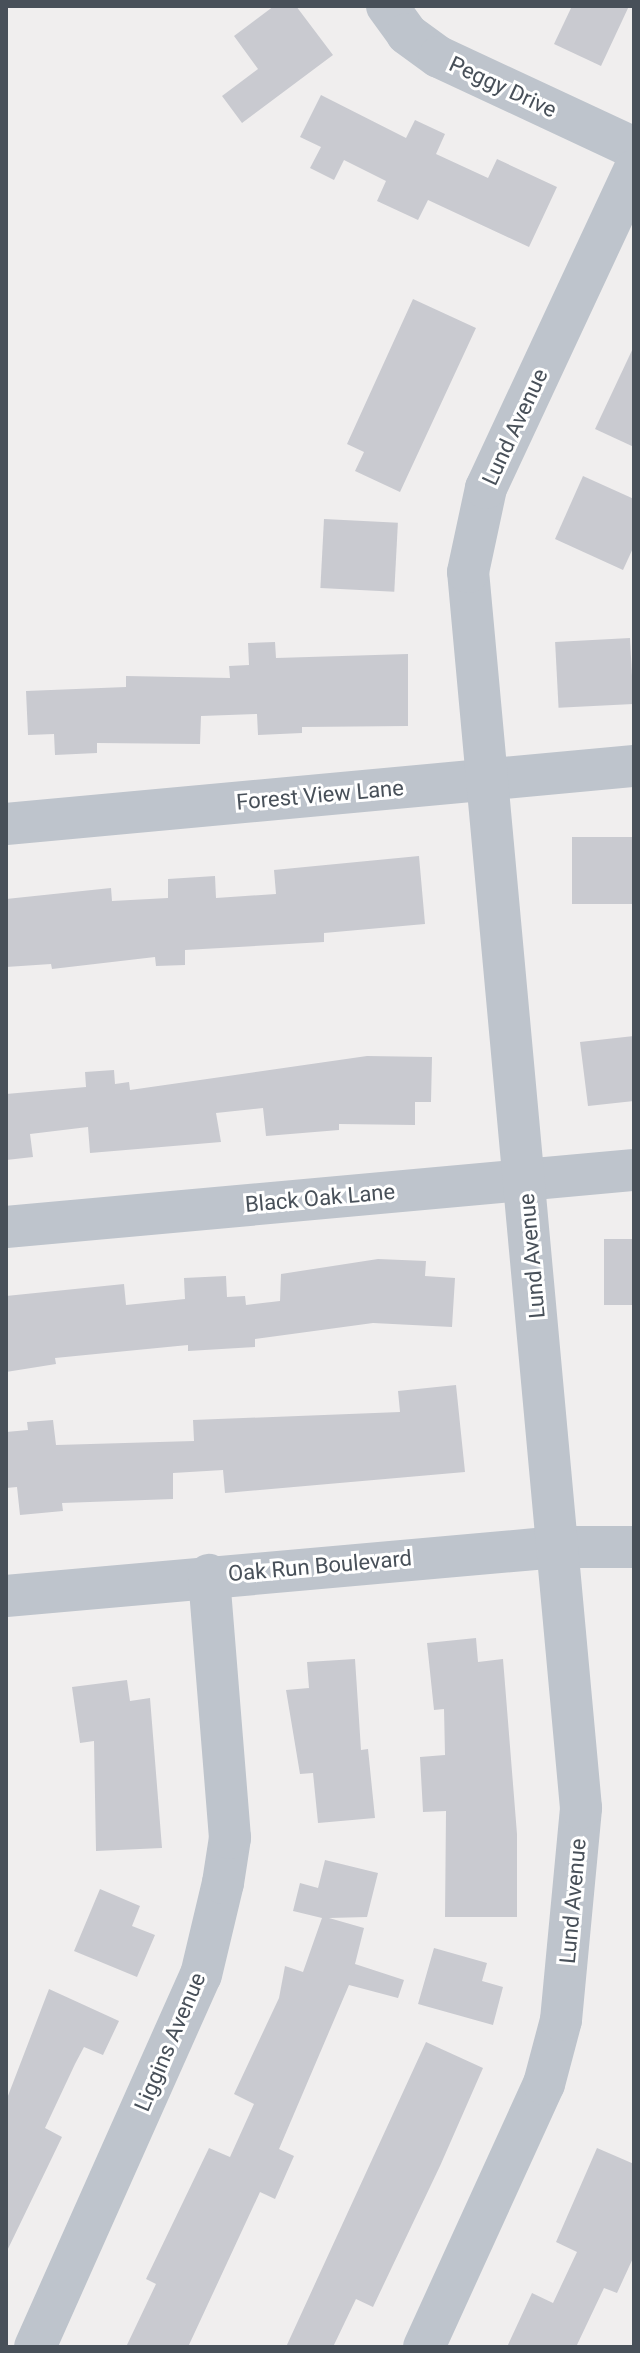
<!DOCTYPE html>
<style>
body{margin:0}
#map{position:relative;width:640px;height:2353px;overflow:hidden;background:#f0eeee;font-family:Roboto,sans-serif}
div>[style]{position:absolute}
.building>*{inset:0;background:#c9cad0;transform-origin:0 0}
.minor>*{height:42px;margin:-21px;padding:0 21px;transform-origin:21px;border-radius:21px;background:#bec4cc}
span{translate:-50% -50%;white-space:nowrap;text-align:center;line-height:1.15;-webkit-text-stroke:6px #fff;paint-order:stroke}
.street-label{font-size:22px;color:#485059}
.frame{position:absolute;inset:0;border:8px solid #485059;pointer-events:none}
</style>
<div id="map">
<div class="building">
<i style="clip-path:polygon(274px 6px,296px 6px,333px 55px,242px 123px,222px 96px,258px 69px,234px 36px)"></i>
<i style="clip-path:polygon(572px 6px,629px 6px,601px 66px,554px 44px)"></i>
<i style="clip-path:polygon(321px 95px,406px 138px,415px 120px,445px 134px,436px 154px,488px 178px,497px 159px,557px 187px,529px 247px,428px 200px,418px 220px,377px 201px,386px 181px,344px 160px,334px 180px,310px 168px,321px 147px,300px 137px)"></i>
<i style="clip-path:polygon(413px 299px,476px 328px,400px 492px,355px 471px,364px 452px,347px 444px)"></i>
<i style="clip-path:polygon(634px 346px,634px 447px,595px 429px)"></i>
<i style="clip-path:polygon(583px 476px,634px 499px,634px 546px,623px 570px,555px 539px)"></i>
<i style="left:324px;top:519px;width:74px;height:69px;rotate:3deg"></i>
<i style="left:630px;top:638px;width:66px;height:75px;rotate:87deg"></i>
<i style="clip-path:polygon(275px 642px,276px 658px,408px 654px,408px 726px,302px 727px,302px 733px,258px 735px,257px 714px,201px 716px,200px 744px,97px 743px,97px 753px,55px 755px,54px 734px,28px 735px,26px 691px,126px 687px,126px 676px,230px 678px,229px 666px,249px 665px,248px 643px)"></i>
<i style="left:634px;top:837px;width:67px;height:62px;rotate:90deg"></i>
<i style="clip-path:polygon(419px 856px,425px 924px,324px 933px,324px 942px,185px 950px,185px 965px,156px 966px,155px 957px,52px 969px,51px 964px,6px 967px,6px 899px,111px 888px,112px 901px,168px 898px,168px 879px,215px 876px,216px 898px,276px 894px,274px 870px)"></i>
<i style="clip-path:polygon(634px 1036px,634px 1101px,588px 1106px,580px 1042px)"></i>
<i style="clip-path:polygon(367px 1056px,432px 1057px,431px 1102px,415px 1102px,415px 1125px,339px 1124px,339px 1130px,266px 1136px,263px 1108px,216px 1113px,221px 1142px,90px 1153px,88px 1127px,30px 1134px,33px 1157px,6px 1160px,6px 1094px,86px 1087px,85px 1072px,114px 1070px,115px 1084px,129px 1082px,130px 1090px)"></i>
<i style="left:604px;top:1239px;width:30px;height:66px"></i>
<i style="clip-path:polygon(378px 1259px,426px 1261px,425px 1276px,455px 1278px,452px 1327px,373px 1323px,255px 1339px,255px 1347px,188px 1351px,188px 1345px,55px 1358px,56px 1364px,6px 1372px,6px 1296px,124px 1284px,126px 1305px,185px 1299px,184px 1278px,226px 1276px,227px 1297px,245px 1296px,246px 1305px,280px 1301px,281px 1274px)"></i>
<i style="clip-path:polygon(456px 1385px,465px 1472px,225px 1493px,223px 1470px,173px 1473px,173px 1499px,62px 1503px,63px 1511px,20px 1515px,17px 1487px,6px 1488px,6px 1432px,28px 1430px,27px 1422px,53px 1420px,56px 1445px,194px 1441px,193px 1420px,400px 1412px,398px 1391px)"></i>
<i style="clip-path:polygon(476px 1638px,478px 1662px,503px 1659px,517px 1834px,517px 1917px,445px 1917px,446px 1811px,423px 1812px,420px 1757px,445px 1755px,444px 1709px,434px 1710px,427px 1643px)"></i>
<i style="clip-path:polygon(355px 1659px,361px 1750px,368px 1749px,375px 1818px,318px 1823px,313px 1773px,300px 1774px,286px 1690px,309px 1688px,307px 1662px)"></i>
<i style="clip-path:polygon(127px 1680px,130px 1701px,150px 1698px,162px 1848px,96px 1851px,94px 1741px,80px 1743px,72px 1687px)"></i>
<i style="clip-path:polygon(325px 1860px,378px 1873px,367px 1917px,329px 1918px,364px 1928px,355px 1964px,404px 1980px,398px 1998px,349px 1985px,279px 2149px,294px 2156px,275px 2199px,260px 2192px,188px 2347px,126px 2347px,156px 2284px,146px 2279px,209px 2148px,230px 2157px,254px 2104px,234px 2094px,279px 1998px,285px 1966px,303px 1972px,322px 1918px,293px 1911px,300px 1883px,318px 1888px)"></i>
<i style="clip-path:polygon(100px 1889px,140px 1906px,132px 1926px,155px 1935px,137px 1977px,74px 1951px)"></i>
<i style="clip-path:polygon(434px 1948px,487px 1963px,482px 1981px,503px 1987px,493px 2025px,418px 2004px)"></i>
<i style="clip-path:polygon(49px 1989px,119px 2021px,103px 2055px,84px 2047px,75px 2064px,45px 2128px,62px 2137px,6px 2253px,6px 2101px)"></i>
<i style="clip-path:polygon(426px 2042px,483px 2068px,440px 2166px,373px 2307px,356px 2299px,333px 2347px,286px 2347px)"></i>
<i style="clip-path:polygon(597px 2148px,634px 2164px,634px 2256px,617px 2293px,604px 2288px,576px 2347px,507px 2347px,532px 2293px,553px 2303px,577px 2252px,556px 2242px)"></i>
</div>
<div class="minor">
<i style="left:387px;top:6px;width:34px;rotate:54deg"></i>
<i style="left:407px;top:34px;width:39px;rotate:36deg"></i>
<i style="left:439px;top:57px;width:215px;rotate:25deg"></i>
<i style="left:6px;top:824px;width:631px;rotate:-5.28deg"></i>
<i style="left:6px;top:1227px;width:631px;rotate:-5.19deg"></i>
<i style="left:6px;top:1596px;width:554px;rotate:-5.07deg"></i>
<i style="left:558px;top:1547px;width:76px"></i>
<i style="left:35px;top:2347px;width:407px;rotate:-66deg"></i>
<i style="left:201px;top:1975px;width:95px;rotate:-76.6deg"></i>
<i style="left:223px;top:1883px;width:46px;rotate:-81.2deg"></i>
<i style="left:230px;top:1838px;width:264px;rotate:-94.6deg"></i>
<i style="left:424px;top:2347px;width:289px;rotate:-65.5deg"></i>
<i style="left:544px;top:2084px;width:66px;rotate:-75.1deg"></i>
<i style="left:561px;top:2020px;width:213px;rotate:-84.6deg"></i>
<i style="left:581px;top:1808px;width:1241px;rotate:-95.22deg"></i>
<i style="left:468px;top:572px;width:86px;rotate:-77.9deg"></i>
<i style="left:486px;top:488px;width:350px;rotate:-65deg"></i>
</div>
<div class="street-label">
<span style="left:503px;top:87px;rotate:25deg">Peggy Drive</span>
<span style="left:515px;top:427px;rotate:-65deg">Lund Avenue</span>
<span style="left:320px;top:795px;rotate:-5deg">Forest View Lane</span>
<span style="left:320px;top:1198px;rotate:-5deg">Black Oak Lane</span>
<span style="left:532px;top:1256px;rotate:-95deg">Lund Avenue</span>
<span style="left:320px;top:1566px;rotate:-5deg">Oak Run Boulevard</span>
<span style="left:573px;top:1901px;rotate:-85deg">Lund Avenue</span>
<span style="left:170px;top:2042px;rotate:-67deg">Liggins Avenue</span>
</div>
<div class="frame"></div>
</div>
